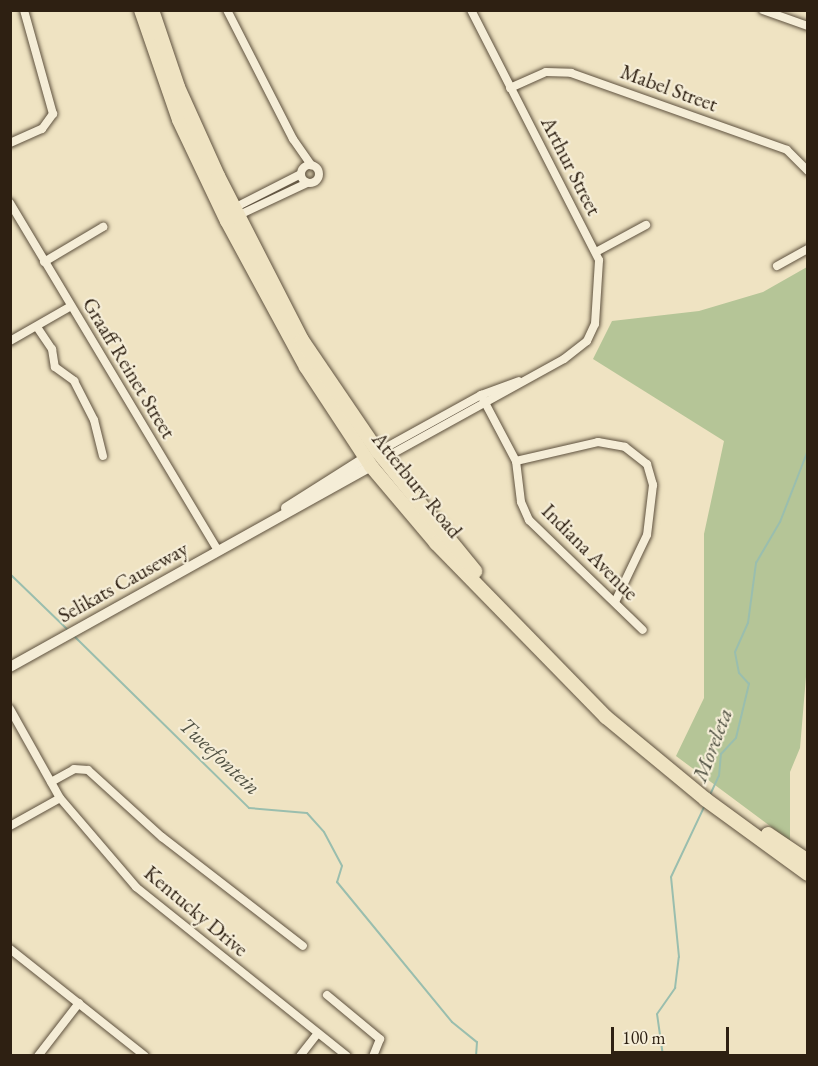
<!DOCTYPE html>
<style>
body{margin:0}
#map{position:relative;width:818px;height:1066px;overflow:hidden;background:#efe3c2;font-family:"EB Garamond",serif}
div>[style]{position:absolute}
.green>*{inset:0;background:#b5c597}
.stream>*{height:2px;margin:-1px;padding:0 1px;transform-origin:1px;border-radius:1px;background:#9abeae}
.roads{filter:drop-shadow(0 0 2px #5e513e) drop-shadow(0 0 2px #5e513e)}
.minor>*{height:8px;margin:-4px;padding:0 4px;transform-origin:4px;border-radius:4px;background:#f5edd7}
.minor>.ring{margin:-4px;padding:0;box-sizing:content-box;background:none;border:8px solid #f5edd7;border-radius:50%}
.tertiary>*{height:10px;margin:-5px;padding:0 5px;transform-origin:5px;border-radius:5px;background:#f5edd7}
.primary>*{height:14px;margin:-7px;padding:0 7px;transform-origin:7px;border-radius:7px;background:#efe3c2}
span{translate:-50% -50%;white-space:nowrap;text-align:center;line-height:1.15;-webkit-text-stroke:4.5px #f5edd7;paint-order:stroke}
.street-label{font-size:21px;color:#2e2012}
.water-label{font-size:22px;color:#4e4f41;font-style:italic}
.frame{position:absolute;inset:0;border:12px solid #2e2012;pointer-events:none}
.scale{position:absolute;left:611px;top:1027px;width:118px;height:27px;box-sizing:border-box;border:3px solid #2e2012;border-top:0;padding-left:8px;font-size:18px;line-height:21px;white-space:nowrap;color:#2e2012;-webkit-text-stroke:4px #f5edd7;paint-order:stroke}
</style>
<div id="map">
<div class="green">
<i style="clip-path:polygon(807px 267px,808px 653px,800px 748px,790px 772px,790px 841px,676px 756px,704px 698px,704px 534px,724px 441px,593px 359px,612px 321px,699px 311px,763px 292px)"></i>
</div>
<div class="stream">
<i style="left:10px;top:574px;width:82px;rotate:44deg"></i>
<i style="left:73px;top:635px;width:247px;rotate:44.5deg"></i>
<i style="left:249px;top:808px;width:58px;rotate:4.9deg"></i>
<i style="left:307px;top:813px;width:25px;rotate:48deg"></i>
<i style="left:324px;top:832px;width:38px;rotate:62deg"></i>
<i style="left:342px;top:866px;width:17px;rotate:107deg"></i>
<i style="left:337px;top:882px;width:181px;rotate:50.6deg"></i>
<i style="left:452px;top:1022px;width:32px;rotate:39deg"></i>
<i style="left:477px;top:1042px;width:14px;rotate:94deg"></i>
<i style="left:709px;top:797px;width:23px;rotate:-65deg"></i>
<i style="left:719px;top:776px;width:22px;rotate:-85deg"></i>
<i style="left:721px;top:754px;width:22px;rotate:-47deg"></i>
<i style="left:736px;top:738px;width:56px;rotate:-76.5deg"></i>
<i style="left:749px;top:684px;width:15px;rotate:-132deg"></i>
<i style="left:739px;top:673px;width:21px;rotate:-101deg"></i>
<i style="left:735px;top:652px;width:32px;rotate:-66deg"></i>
<i style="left:748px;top:623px;width:61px;rotate:-82.4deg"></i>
<i style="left:756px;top:563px;width:48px;rotate:-59.7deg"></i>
<i style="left:780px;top:522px;width:77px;rotate:-68.7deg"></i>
<i style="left:541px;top:1056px;width:1px"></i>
<i style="left:663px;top:1056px;width:42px;rotate:-98.1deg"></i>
<i style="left:657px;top:1014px;width:32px;rotate:-55deg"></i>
<i style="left:675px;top:988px;width:31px;rotate:-83deg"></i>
<i style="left:679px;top:957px;width:80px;rotate:-95.7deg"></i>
<i style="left:671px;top:877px;width:80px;rotate:-64.7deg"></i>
</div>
<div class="roads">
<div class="minor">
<i style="left:227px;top:10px;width:145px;rotate:62.9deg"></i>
<i style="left:293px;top:139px;width:32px;rotate:55deg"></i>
<i style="left:763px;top:10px;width:48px;rotate:19.6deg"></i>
<i style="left:510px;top:88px;width:39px;rotate:-24deg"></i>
<i style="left:546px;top:72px;width:25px;rotate:2deg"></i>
<i style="left:571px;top:73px;width:229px;rotate:19.6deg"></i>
<i style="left:787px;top:150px;width:30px;rotate:45deg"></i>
<i style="left:10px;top:143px;width:35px;rotate:-24deg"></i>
<i style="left:42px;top:129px;width:19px;rotate:-54deg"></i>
<i style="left:53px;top:114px;width:108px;rotate:-105.6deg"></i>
<i class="ring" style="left:301px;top:165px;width:10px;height:10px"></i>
<i style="left:10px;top:203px;width:405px;rotate:59.1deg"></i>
<i style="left:232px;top:209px;width:77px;rotate:-26.9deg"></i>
<i style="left:235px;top:217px;width:80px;rotate:-25.3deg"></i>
<i style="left:596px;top:252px;width:57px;rotate:-28.4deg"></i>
<i style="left:44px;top:262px;width:69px;rotate:-30.7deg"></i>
<i style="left:777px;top:266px;width:35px;rotate:-29deg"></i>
<i style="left:37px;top:327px;width:27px;rotate:56deg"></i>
<i style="left:52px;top:349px;width:18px;rotate:81deg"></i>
<i style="left:55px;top:367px;width:24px;rotate:36deg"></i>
<i style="left:74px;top:381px;width:44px;rotate:62.9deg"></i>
<i style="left:94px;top:420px;width:37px;rotate:76deg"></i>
<i style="left:10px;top:341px;width:70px;rotate:-29.8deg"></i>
<i style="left:481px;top:395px;width:75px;rotate:62.1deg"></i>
<i style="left:516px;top:461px;width:41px;rotate:83deg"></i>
<i style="left:521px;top:502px;width:20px;rotate:66deg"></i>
<i style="left:529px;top:520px;width:158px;rotate:44deg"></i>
<i style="left:376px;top:453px;width:120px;rotate:-28.9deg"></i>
<i style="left:481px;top:395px;width:40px;rotate:-20.2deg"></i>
<i style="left:381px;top:460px;width:209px;rotate:-28.9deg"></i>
<i style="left:564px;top:359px;width:29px;rotate:-38deg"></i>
<i style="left:587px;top:341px;width:19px;rotate:-65deg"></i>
<i style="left:595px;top:324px;width:64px;rotate:-86.4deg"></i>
<i style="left:599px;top:260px;width:281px;rotate:-117.1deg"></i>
<i style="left:516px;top:461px;width:84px;rotate:-13deg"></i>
<i style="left:598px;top:442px;width:27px;rotate:10deg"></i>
<i style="left:625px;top:447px;width:28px;rotate:38deg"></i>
<i style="left:647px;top:464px;width:22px;rotate:74deg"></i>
<i style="left:653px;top:485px;width:50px;rotate:96.8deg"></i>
<i style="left:647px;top:535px;width:74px;rotate:115.5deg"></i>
<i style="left:10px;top:709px;width:102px;rotate:60.7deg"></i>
<i style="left:60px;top:798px;width:117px;rotate:49.5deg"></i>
<i style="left:136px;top:887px;width:270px;rotate:38.7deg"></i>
<i style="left:51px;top:782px;width:26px;rotate:-29deg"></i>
<i style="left:74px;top:769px;width:14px;rotate:4deg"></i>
<i style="left:88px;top:770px;width:100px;rotate:42.2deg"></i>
<i style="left:162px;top:837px;width:178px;rotate:37.7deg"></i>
<i style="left:10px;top:826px;width:57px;rotate:-29.2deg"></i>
<i style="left:10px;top:949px;width:172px;rotate:38.4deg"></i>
<i style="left:327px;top:995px;width:69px;rotate:39.7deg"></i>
<i style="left:380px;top:1039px;width:18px;rotate:112deg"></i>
<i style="left:38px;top:1056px;width:67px;rotate:-52.3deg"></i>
<i style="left:300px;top:1056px;width:29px;rotate:-52deg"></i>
</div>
<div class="tertiary">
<i style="left:286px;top:508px;width:93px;rotate:-32.3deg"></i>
<i style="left:10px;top:667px;width:413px;rotate:-29.1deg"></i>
</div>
<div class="primary">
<i style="left:141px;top:10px;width:116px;rotate:70.9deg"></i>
<i style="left:179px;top:120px;width:112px;rotate:64.6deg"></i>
<i style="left:227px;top:221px;width:166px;rotate:61.6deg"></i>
<i style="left:306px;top:367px;width:118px;rotate:56.7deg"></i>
<i style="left:371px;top:466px;width:101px;rotate:49.8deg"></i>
<i style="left:436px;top:543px;width:243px;rotate:45.7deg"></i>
<i style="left:606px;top:717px;width:129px;rotate:39.6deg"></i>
<i style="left:705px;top:799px;width:127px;rotate:36.1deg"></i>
<i style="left:152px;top:10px;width:81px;rotate:71.3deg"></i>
<i style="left:178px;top:87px;width:98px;rotate:65.8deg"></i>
<i style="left:218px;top:176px;width:184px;rotate:62.9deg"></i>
<i style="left:302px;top:340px;width:135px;rotate:55.8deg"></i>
<i style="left:378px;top:452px;width:154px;rotate:50.8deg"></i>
<i style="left:768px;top:834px;width:48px;rotate:34deg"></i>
</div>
</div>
<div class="street-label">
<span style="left:669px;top:88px;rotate:20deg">Mabel Street</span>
<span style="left:571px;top:166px;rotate:63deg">Arthur Street</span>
<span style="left:129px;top:368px;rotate:59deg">Graaff Reinet Street</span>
<span style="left:417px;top:485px;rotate:51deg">Atterbury Road</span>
<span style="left:590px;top:552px;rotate:45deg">Indiana Avenue</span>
<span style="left:123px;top:582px;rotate:-29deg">Selikats Causeway</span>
<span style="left:196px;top:911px;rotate:40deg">Kentucky Drive</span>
</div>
<div class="water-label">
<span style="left:712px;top:745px;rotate:-69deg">Moreleta</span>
<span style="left:220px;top:756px;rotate:43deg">Tweefontein</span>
</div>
<div class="frame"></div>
<div class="scale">100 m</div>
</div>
